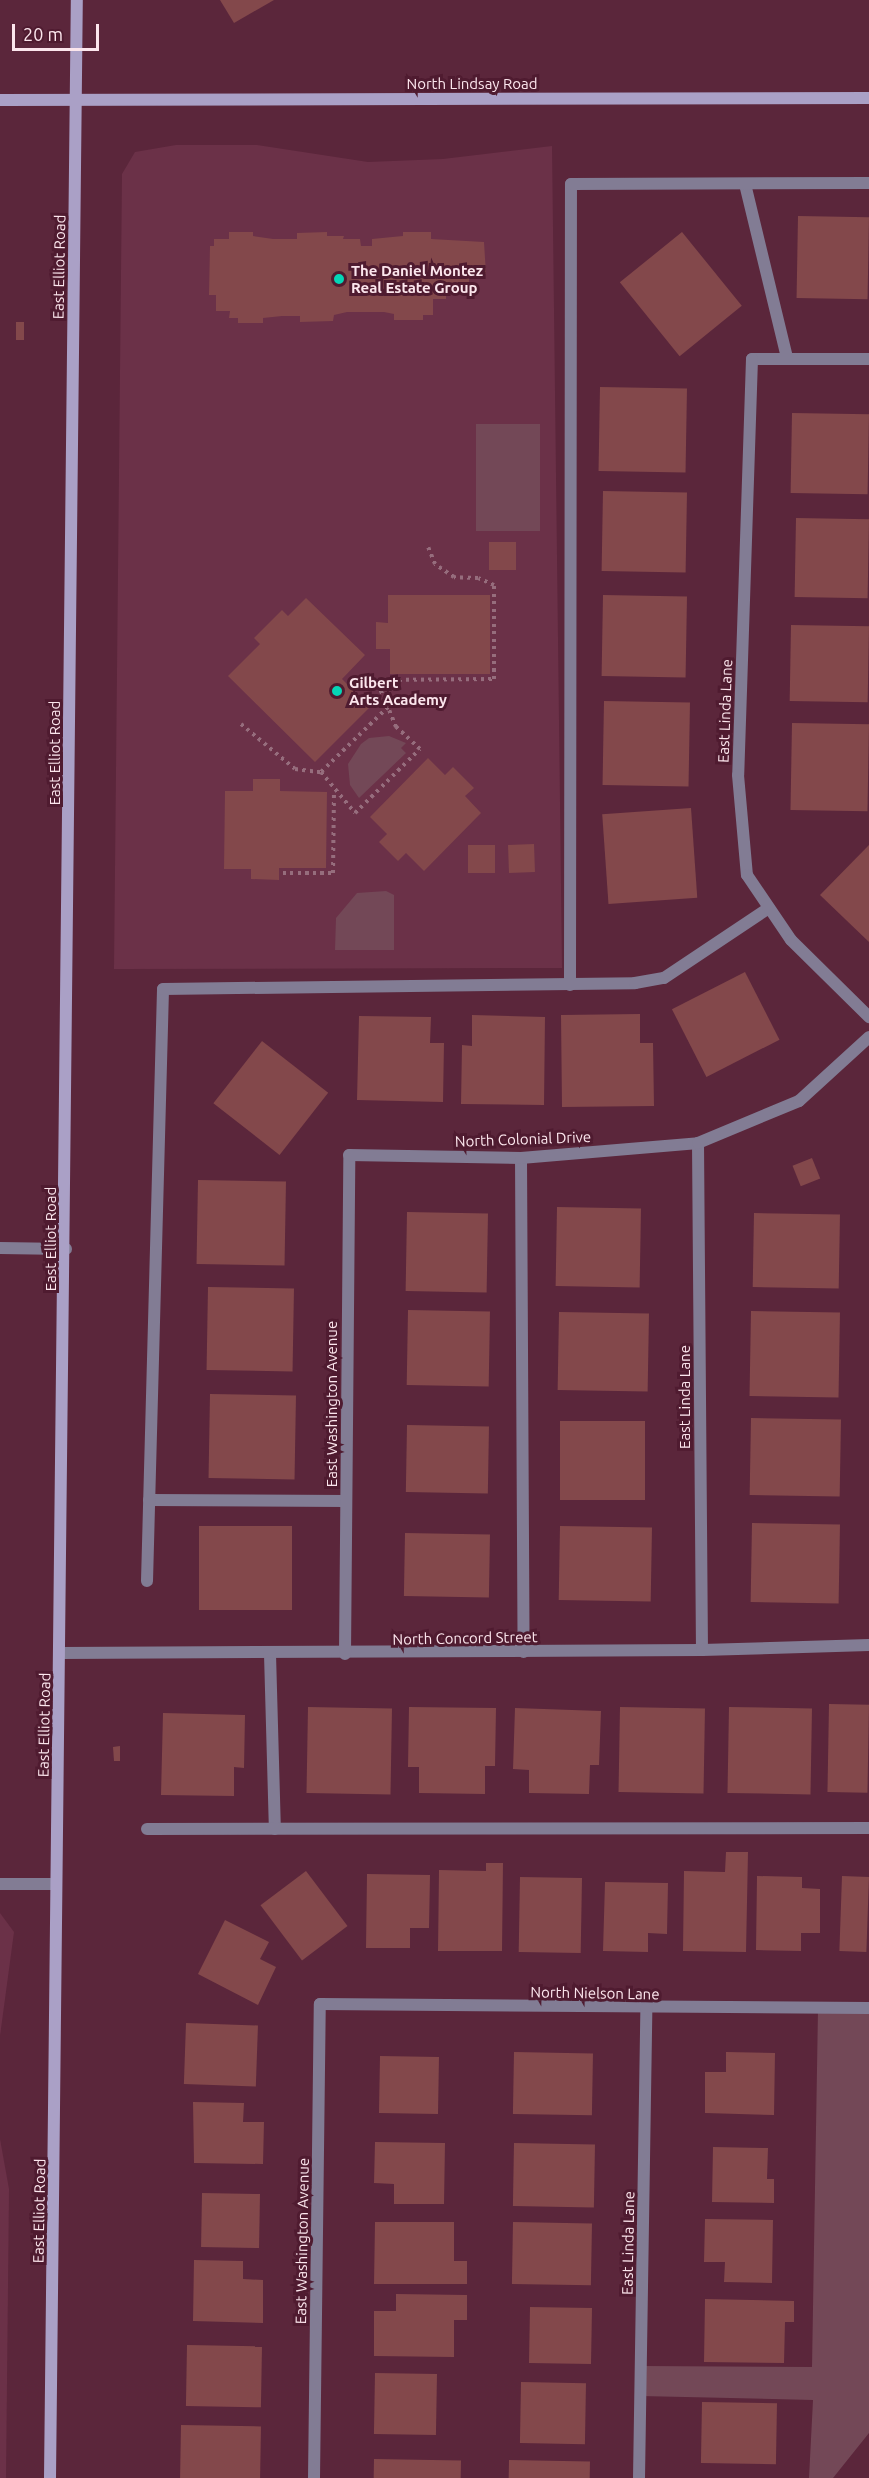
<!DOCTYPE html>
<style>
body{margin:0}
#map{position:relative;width:869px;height:2478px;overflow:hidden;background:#5b263b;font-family:Ubuntu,sans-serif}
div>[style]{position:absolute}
.built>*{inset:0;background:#6b3148}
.green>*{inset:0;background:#734857;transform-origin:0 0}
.building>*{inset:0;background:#83484b;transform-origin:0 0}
.path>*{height:4px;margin-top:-2px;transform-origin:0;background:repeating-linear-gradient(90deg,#966d7d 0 3px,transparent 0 7.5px)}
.lane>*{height:12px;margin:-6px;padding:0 6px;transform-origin:6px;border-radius:6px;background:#827c94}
.street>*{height:12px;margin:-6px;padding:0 6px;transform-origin:6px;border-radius:6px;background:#827c94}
.secondary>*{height:12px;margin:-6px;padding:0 6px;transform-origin:6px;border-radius:6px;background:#aaa0c6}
.dots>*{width:16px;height:16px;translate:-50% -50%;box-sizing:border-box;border:3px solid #4f1b30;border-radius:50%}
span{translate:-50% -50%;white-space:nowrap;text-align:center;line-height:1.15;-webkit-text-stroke:6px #4f1b30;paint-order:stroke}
.street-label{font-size:15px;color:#fce6ed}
.poi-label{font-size:15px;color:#fce6ed;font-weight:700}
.left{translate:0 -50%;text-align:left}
.scale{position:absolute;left:12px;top:24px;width:87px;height:27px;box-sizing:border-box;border:3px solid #fce6ed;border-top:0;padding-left:8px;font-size:18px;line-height:21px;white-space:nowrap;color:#fce6ed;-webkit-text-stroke:4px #4f1b30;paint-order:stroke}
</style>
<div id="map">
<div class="built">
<i style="clip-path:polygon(176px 145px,257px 145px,368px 162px,443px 159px,552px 146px,562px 968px,114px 969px,122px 174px,135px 152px)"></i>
<i style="clip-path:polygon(0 1913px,14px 1932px,0 2036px)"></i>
<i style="clip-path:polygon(0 2139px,9px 2189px,6px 2478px,0 2478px)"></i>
</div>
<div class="green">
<i style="left:476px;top:424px;width:64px;height:107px"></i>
<i style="clip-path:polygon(389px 736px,406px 743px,401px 748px,406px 753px,359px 798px,350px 785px,348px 764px,361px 744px,369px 738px)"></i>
<i style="clip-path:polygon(386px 891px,394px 895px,394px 950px,335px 950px,336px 918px,357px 893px)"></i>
<i style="clip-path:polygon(869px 2008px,869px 2433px,833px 2478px,809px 2478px,813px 2400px,640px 2396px,641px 2366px,812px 2367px,818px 2009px)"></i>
</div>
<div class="building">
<i style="clip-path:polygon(220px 0,274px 0,234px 23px)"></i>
<i style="left:798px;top:216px;width:71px;height:82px;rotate:1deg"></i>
<i style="clip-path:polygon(229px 232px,253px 232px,253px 236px,273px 239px,297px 239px,297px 233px,327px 232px,327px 236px,344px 236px,343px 239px,360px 239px,361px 246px,372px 246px,372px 239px,403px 236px,403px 232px,431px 232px,431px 239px,484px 242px,486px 274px,469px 274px,469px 285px,464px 285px,463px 291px,446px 292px,446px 299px,433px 299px,433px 315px,423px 315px,423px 320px,394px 320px,394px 314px,384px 312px,347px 312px,334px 315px,333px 321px,300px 322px,300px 316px,282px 316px,263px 318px,263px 323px,238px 323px,238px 318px,229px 318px,230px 311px,216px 311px,216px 295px,209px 295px,210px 246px,214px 246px,214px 239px,229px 239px)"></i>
<i style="left:682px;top:232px;width:95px;height:80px;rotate:51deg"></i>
<i style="left:16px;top:322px;width:8px;height:18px"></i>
<i style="left:600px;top:387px;width:87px;height:84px;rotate:1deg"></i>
<i style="left:792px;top:413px;width:77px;height:80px;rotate:1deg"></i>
<i style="left:603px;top:491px;width:84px;height:80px;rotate:1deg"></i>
<i style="left:796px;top:518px;width:73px;height:79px;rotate:1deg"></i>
<i style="left:516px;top:542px;width:28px;height:27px;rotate:90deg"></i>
<i style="clip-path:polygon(388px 595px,490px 595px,490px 674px,390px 674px,390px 649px,376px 649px,376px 622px,388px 623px)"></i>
<i style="left:603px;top:595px;width:84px;height:81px;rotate:1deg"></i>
<i style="clip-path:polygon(306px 598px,365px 655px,342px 679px,370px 707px,315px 762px,228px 676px,260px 644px,254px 638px,282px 610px,288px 616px)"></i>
<i style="left:791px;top:625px;width:78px;height:76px;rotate:1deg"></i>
<i style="left:604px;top:701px;width:86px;height:84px;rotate:1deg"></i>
<i style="left:792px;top:723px;width:77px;height:87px;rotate:1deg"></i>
<i style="clip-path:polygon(428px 758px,445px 775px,453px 767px,474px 788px,465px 796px,481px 813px,424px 871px,406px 853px,398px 861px,379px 842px,387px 834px,370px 817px)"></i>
<i style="clip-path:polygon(253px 779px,280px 779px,280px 791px,327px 792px,326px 868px,279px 868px,279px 880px,251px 879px,251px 869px,224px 869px,225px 791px,253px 791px)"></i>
<i style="left:691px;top:808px;width:90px;height:89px;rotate:86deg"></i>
<i style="left:534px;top:844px;width:28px;height:26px;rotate:88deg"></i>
<i style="left:468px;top:845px;width:27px;height:28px"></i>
<i style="clip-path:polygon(869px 845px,869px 942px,820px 895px)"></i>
<i style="left:745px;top:972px;width:76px;height:82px;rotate:63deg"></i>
<i style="clip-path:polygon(640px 1014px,640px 1043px,653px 1043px,654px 1106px,562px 1107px,561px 1015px)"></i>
<i style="clip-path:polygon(472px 1015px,545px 1017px,544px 1105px,461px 1104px,462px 1045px,472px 1046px)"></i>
<i style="clip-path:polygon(359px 1016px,431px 1017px,430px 1043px,444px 1043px,443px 1102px,357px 1100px)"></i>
<i style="left:262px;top:1041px;width:84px;height:79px;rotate:38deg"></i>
<i style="left:812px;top:1158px;width:22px;height:21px;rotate:68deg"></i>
<i style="left:198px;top:1180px;width:88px;height:84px;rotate:1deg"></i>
<i style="left:557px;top:1207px;width:84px;height:79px;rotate:1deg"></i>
<i style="left:407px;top:1212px;width:81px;height:79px;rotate:1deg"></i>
<i style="left:754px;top:1213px;width:86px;height:74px;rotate:1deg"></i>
<i style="left:208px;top:1287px;width:86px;height:83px;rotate:1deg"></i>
<i style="left:408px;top:1310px;width:82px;height:75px;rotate:1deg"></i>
<i style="left:751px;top:1311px;width:89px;height:85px;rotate:1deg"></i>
<i style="left:559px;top:1312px;width:90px;height:78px;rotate:1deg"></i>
<i style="left:210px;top:1394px;width:86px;height:84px;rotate:1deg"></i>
<i style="left:751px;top:1418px;width:90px;height:77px;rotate:1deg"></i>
<i style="left:560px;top:1421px;width:85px;height:79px"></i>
<i style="left:407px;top:1425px;width:82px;height:67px;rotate:1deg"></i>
<i style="left:752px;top:1523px;width:88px;height:79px;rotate:1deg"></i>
<i style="left:199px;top:1526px;width:93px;height:84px"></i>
<i style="left:560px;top:1526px;width:92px;height:74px;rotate:1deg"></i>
<i style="left:405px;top:1533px;width:85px;height:63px;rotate:1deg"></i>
<i style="left:829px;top:1704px;width:40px;height:88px;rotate:1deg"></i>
<i style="left:308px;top:1707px;width:84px;height:86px;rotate:1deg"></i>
<i style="clip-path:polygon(409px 1707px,496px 1708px,495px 1766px,485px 1766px,485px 1794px,419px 1793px,419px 1767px,408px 1767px)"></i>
<i style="left:620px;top:1707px;width:85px;height:85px;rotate:1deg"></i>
<i style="left:729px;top:1707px;width:83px;height:86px;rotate:1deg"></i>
<i style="clip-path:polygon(515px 1708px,601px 1711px,599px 1765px,590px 1765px,589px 1794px,529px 1793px,529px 1770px,513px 1769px)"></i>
<i style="clip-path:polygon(163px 1713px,245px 1715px,244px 1768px,234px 1767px,234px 1796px,161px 1795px)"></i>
<i style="clip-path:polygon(120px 1746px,120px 1761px,114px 1761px,113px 1747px)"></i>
<i style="clip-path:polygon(726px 1852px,748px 1852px,746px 1952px,683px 1951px,684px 1871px,725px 1872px)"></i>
<i style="clip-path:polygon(486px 1863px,503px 1863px,502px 1951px,438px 1951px,439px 1870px,486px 1871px)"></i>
<i style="left:306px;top:1871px;width:69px;height:57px;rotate:53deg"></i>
<i style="clip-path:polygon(367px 1874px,430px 1875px,429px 1928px,410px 1928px,410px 1948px,366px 1948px)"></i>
<i style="clip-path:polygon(757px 1876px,802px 1877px,802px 1888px,820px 1889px,820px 1933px,801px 1933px,801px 1951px,756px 1950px)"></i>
<i style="left:842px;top:1876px;width:27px;height:75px;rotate:2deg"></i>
<i style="left:520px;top:1877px;width:62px;height:75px;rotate:1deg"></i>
<i style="clip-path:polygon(605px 1882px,668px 1883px,667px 1934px,648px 1933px,648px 1952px,603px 1951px)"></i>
<i style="clip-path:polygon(225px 1920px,269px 1942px,260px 1959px,276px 1967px,258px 2005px,198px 1974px)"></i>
<i style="left:186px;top:2023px;width:72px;height:61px;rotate:2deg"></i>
<i style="left:514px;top:2052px;width:79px;height:62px;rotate:1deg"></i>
<i style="clip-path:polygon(726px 2052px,775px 2053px,774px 2115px,705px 2113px,705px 2072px,726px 2072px)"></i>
<i style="left:380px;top:2056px;width:59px;height:57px;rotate:1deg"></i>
<i style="clip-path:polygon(193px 2102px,244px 2103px,243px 2122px,264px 2122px,263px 2164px,194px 2163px)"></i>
<i style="clip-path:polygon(375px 2142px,445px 2143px,444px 2204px,394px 2204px,394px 2184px,374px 2183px)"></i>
<i style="left:514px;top:2143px;width:81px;height:63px;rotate:1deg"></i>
<i style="clip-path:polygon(713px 2147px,768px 2148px,767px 2179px,774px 2179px,774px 2203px,712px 2202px)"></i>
<i style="left:202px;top:2193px;width:58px;height:54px;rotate:1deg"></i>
<i style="clip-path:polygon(705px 2219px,773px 2220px,772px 2283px,724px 2282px,725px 2262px,704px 2262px)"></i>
<i style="clip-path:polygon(375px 2222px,454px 2222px,454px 2261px,467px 2261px,467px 2284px,374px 2284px)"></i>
<i style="left:513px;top:2222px;width:79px;height:62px;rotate:1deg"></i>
<i style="clip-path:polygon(194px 2260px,243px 2261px,243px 2279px,263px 2280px,263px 2323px,193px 2321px)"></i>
<i style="clip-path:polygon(396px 2294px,467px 2295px,467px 2320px,454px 2320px,454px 2357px,374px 2356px,374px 2311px,396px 2311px)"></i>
<i style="clip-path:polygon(705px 2299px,794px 2301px,794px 2322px,785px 2322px,784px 2363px,704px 2362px)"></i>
<i style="left:530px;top:2307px;width:62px;height:56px;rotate:1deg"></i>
<i style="left:187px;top:2345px;width:75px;height:61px;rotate:1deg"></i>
<i style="left:375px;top:2373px;width:62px;height:61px;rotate:1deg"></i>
<i style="left:521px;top:2382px;width:65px;height:61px;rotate:1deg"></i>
<i style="left:702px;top:2402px;width:75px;height:61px;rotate:1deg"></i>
<i style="left:181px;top:2425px;width:80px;height:53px;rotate:1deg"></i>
<i style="left:374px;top:2459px;width:87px;height:19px;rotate:1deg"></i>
<i style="left:509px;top:2460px;width:81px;height:18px;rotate:1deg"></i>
</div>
<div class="path">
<i style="left:388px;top:707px;width:93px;rotate:135.9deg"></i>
<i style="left:321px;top:772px;width:53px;rotate:50.3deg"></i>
<i style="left:355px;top:813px;width:91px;rotate:-44.6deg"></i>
<i style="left:420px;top:749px;width:33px;rotate:-137deg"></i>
<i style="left:396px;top:727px;width:22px;rotate:-112deg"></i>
<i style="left:388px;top:707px;width:30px;rotate:-114deg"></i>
<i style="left:376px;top:680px;width:118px;rotate:-0.5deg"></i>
<i style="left:494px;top:679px;width:94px;rotate:-90deg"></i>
<i style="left:494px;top:585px;width:17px;rotate:-156deg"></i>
<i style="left:478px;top:578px;width:24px;rotate:-178deg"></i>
<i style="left:454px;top:577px;width:23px;rotate:-146deg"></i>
<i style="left:435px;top:564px;width:18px;rotate:-112deg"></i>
<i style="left:241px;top:724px;width:70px;rotate:39.8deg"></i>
<i style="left:295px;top:769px;width:26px;rotate:7deg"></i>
<i style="left:283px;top:873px;width:50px"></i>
<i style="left:333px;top:873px;width:83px;rotate:-89.3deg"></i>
</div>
<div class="lane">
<i style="left:745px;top:184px;width:179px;rotate:76.4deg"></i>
<i style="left:570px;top:985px;width:801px;rotate:-89.93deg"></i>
<i style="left:571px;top:184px;width:298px;rotate:-0.2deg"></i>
<i style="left:521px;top:1158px;width:494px;rotate:89.7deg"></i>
<i style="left:149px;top:1500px;width:197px;rotate:0.3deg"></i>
<i style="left:147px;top:1581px;width:592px;rotate:-88.45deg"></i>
<i style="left:163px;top:989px;width:472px;rotate:-0.7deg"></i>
<i style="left:635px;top:983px;width:29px;rotate:-10deg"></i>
<i style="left:664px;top:978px;width:126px;rotate:-33.7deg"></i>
<i style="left:270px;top:1654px;width:175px;rotate:88.4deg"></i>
<i style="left:147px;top:1829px;width:722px;rotate:-0.08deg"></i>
</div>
<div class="street">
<i style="left:869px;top:359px;width:117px;rotate:180deg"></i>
<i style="left:752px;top:359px;width:416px;rotate:91.9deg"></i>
<i style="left:738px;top:775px;width:100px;rotate:84.9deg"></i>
<i style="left:747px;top:875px;width:78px;rotate:55.9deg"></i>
<i style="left:791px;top:940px;width:110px;rotate:44.6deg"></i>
<i style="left:698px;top:1143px;width:507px;rotate:89.55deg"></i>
<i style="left:0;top:1248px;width:66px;rotate:0.9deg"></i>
<i style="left:60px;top:1653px;width:642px;rotate:-0.27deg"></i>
<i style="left:702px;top:1650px;width:167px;rotate:-1.7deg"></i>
<i style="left:345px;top:1654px;width:499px;rotate:-89.5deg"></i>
<i style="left:349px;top:1155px;width:172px;rotate:1deg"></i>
<i style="left:521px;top:1158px;width:178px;rotate:-4.8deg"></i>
<i style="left:698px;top:1143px;width:109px;rotate:-22.6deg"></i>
<i style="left:799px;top:1101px;width:95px;rotate:-42.4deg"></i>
<i style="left:0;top:1884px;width:56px"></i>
<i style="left:314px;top:2478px;width:474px;rotate:-89.3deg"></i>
<i style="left:320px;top:2004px;width:549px;rotate:0.42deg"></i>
<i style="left:639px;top:2478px;width:469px;rotate:-89.1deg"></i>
</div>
<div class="secondary">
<i style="left:0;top:100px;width:869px;rotate:-0.13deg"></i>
<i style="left:50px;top:2478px;width:2478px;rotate:-89.38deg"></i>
</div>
<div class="dots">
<i style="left:339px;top:279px;background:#05d5b6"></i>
<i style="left:337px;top:691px;background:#05d5b6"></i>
</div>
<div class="street-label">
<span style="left:472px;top:84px">North Lindsay Road</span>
<span style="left:59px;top:267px;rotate:-89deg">East Elliot Road</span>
<span style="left:725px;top:711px;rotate:-88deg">East Linda Lane</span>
<span style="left:55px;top:753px;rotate:-90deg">East Elliot Road</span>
<span style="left:523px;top:1139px;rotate:-2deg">North Colonial Drive</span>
<span style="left:51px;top:1239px;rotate:-90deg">East Elliot Road</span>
<span style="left:685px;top:1397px;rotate:-90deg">East Linda Lane</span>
<span style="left:332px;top:1404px;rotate:-90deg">East Washington Avenue</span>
<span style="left:465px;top:1638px;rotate:-1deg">North Concord Street</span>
<span style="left:44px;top:1725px;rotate:-89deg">East Elliot Road</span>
<span style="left:595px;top:1993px;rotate:1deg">North Nielson Lane</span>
<span style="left:39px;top:2211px;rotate:-89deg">East Elliot Road</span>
<span style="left:302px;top:2241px;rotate:-89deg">East Washington Avenue</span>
<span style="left:628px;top:2243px;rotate:-89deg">East Linda Lane</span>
</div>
<div class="poi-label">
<span class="left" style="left:351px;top:279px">The Daniel Montez<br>Real Estate Group</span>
<span class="left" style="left:349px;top:691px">Gilbert<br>Arts Academy</span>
</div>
<div class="scale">20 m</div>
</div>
